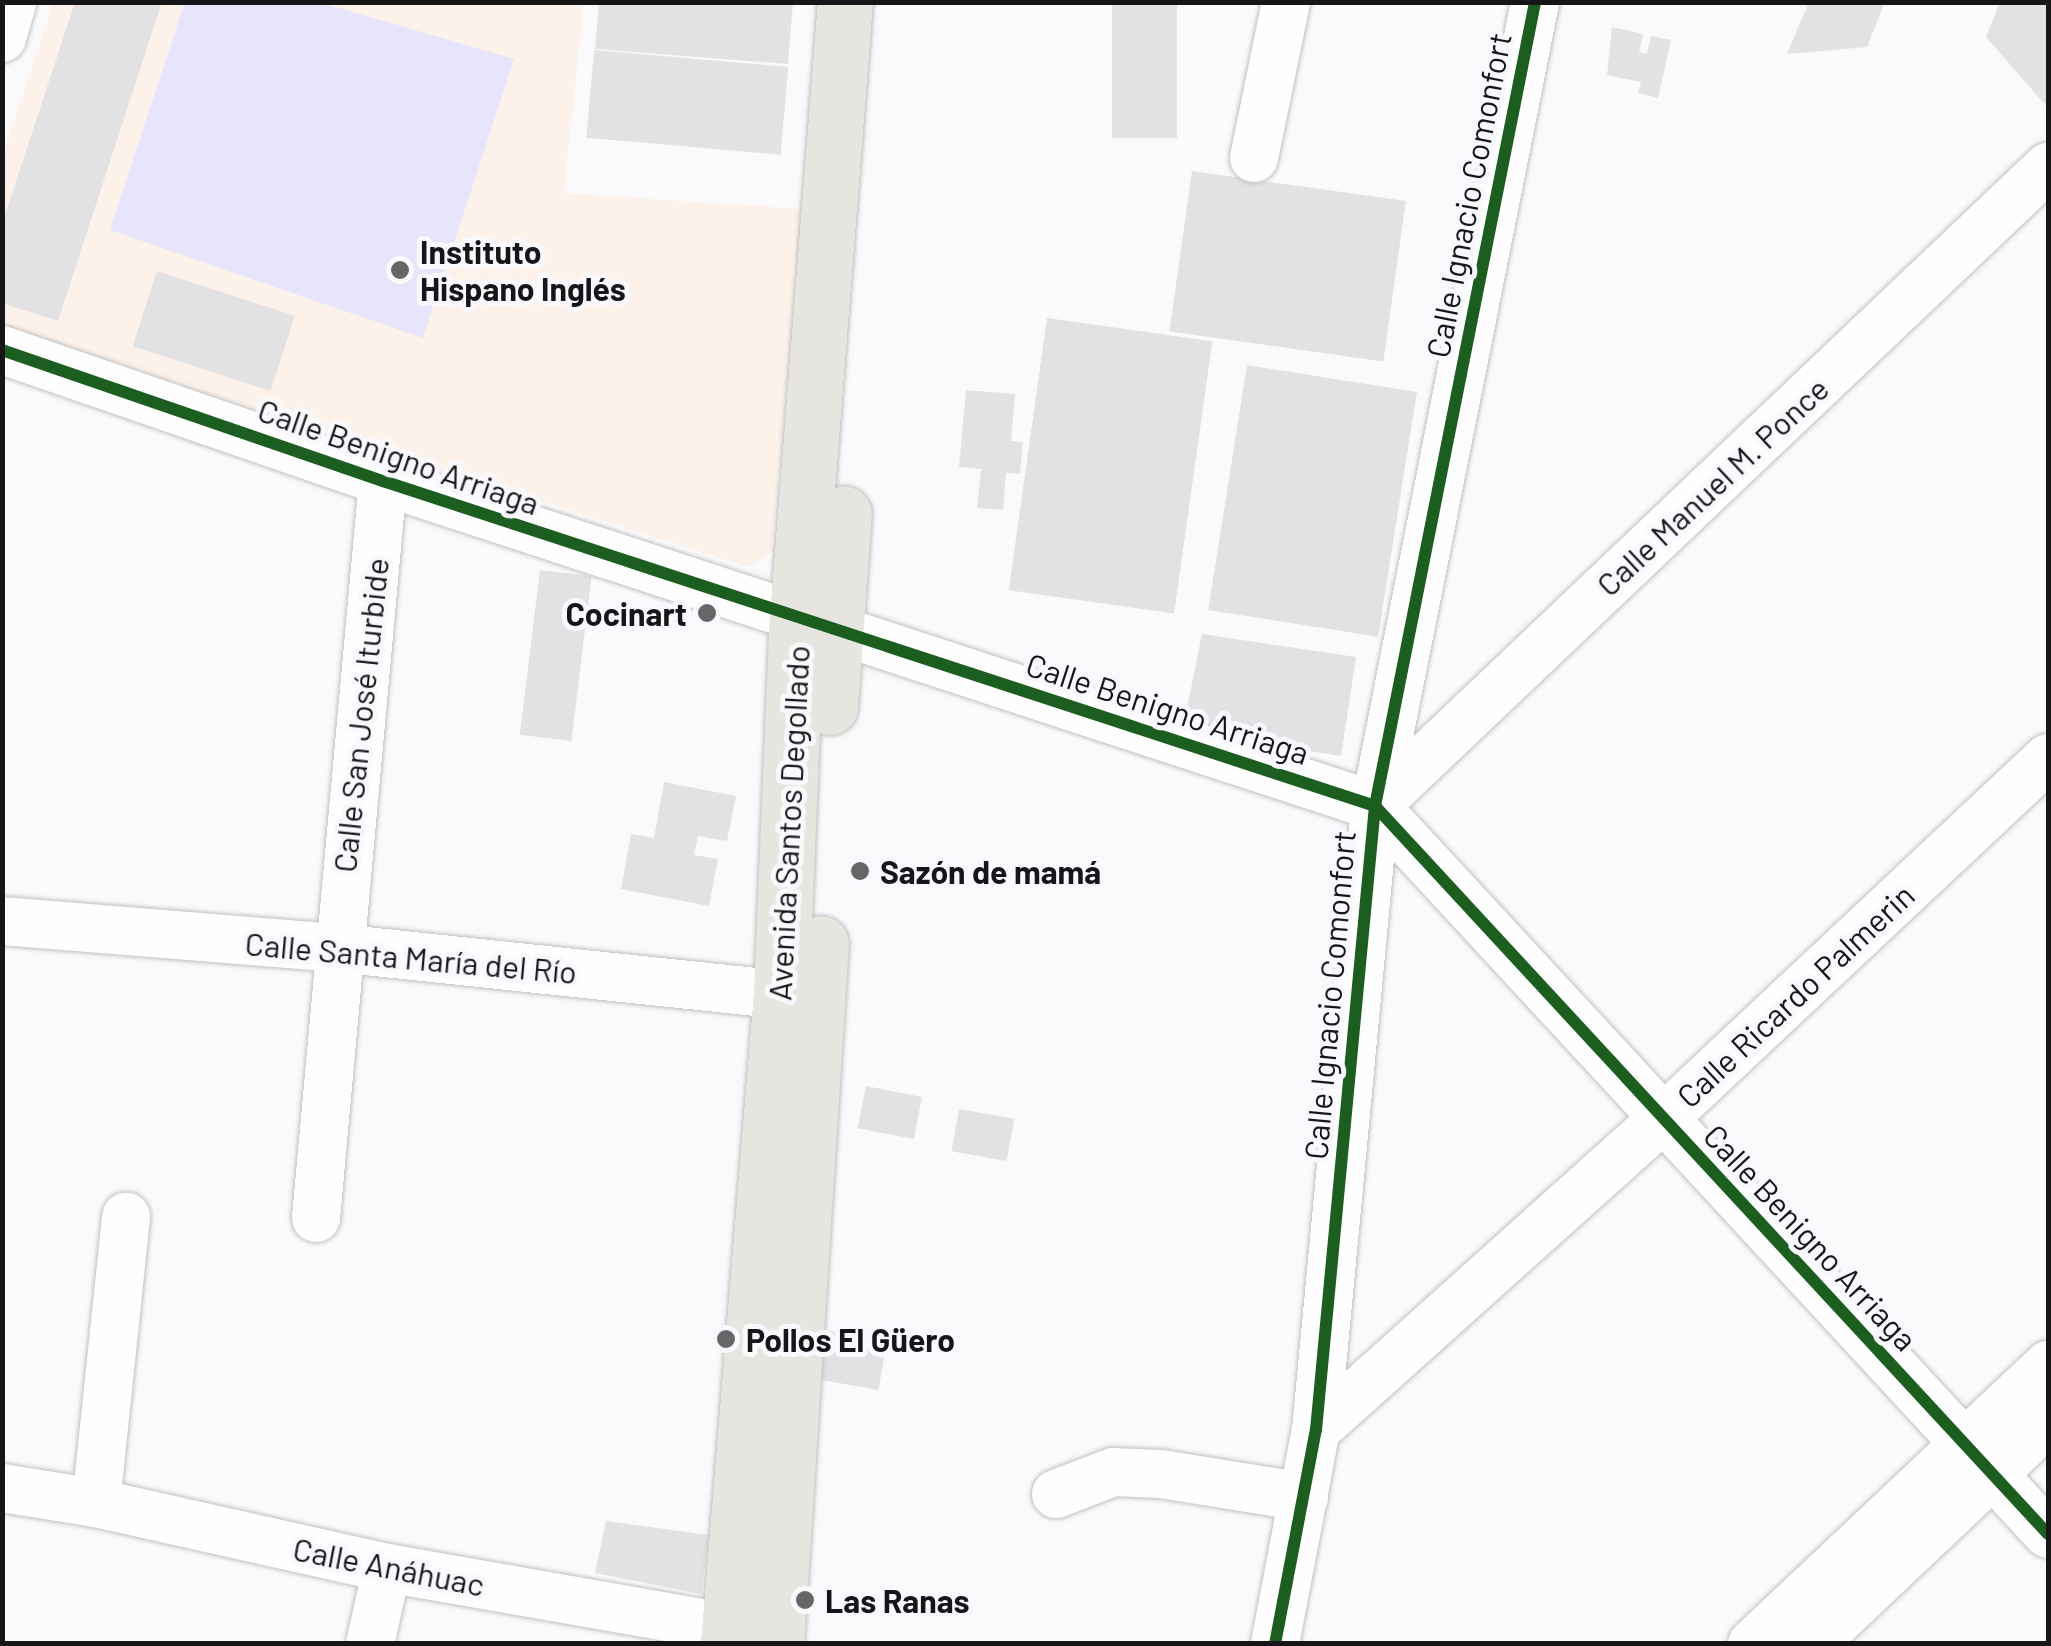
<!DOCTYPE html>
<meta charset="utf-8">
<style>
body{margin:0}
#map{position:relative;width:2051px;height:1646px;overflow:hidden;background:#fafafc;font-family:Barlow,sans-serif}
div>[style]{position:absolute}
.education>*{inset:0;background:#fcf2ea}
.green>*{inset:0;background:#e7e5fb}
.building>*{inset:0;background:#e2e2e4;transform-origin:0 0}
.roads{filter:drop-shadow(0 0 2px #c1c1c3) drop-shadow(0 0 2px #c1c1c3)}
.minor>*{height:48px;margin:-24px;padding:0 24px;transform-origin:24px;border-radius:24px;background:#fefeff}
.major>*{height:55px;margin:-27.5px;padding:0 27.5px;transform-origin:27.5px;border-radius:27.5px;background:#e7e5df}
.cycleway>*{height:12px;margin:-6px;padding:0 6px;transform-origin:6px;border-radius:6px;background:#1b5e20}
.dots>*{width:28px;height:28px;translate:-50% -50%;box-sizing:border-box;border:5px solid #f9f9fd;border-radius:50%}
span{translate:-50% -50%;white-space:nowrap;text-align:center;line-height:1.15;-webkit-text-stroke:10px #f9f9fd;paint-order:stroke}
.street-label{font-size:32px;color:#161618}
.poi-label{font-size:32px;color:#161618;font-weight:700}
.left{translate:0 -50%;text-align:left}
.right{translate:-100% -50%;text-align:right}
.frame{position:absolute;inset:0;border:5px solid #161618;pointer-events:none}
</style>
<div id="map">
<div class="education">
<i style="clip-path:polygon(53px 3px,584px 3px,564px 193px,802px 209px,772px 552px,748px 567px,3px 330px,3px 154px)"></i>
</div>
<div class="green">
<i style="clip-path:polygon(185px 2px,322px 3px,514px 59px,423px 338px,110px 230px)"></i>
</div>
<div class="building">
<i style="clip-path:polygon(75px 2px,162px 2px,58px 321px,2px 303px,2px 224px)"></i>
<i style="clip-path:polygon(599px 2px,793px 2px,788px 64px,595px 49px)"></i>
<i style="left:1112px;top:2px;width:65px;height:136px"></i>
<i style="clip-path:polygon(1809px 2px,1885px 2px,1867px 47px,1787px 54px)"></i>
<i style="clip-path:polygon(2000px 2px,2048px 2px,2048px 108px,1986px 37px)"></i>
<i style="clip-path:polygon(1612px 27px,1643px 34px,1639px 52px,1647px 54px,1651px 36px,1671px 40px,1658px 98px,1638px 93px,1641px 82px,1607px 75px)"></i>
<i style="left:594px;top:50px;width:195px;height:88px;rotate:5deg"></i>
<i style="left:1192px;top:171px;width:216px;height:162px;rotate:8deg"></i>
<i style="left:157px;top:271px;width:145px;height:79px;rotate:18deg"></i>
<i style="left:1047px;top:318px;width:167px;height:275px;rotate:8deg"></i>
<i style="left:1247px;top:365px;width:172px;height:248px;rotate:9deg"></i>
<i style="clip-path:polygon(966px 390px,1015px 394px,1011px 441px,1023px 442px,1020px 474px,1006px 473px,1003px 510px,977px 508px,981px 469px,959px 467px)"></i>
<i style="left:540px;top:570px;width:52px;height:166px;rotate:7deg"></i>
<i style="clip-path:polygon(1202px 634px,1356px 657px,1341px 756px,1258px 743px,1185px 718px)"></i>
<i style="clip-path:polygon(664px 782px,736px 796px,727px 841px,698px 836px,694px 855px,718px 859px,709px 906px,621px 889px,631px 834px,654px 838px)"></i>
<i style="left:866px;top:1086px;width:57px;height:43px;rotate:11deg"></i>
<i style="left:959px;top:1109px;width:56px;height:43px;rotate:10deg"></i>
<i style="left:826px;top:1330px;width:62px;height:50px;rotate:10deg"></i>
<i style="clip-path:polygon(606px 1521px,709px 1535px,701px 1594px,595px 1573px)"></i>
</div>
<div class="roads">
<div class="minor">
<i style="left:2px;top:38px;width:37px;rotate:-74deg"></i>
<i style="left:1254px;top:158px;width:159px;rotate:-78.4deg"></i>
<i style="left:2px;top:350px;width:403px;rotate:19deg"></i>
<i style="left:383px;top:481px;width:1044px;rotate:18.14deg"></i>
<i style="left:1375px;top:806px;width:991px;rotate:47.25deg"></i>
<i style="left:1375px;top:806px;width:928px;rotate:-43.52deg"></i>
<i style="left:2px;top:921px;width:336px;rotate:4.6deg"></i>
<i style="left:337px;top:948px;width:481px;rotate:6deg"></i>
<i style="left:316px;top:1218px;width:740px;rotate:-84.81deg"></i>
<i style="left:1316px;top:1430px;width:467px;rotate:-41.9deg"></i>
<i style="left:1664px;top:1118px;width:526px;rotate:-43.15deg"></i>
<i style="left:2px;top:1488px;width:95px;rotate:9.1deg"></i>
<i style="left:96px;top:1503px;width:298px;rotate:12.6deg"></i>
<i style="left:387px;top:1568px;width:384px;rotate:9.9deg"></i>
<i style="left:1056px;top:1494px;width:61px;rotate:-21.1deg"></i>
<i style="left:1113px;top:1472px;width:48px;rotate:2.4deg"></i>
<i style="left:1161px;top:1474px;width:145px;rotate:9.1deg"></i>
<i style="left:96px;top:1503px;width:288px;rotate:-84deg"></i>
<i style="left:370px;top:1644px;width:78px;rotate:-77.4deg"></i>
<i style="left:1275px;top:1644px;width:218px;rotate:-79.2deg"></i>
<i style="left:1316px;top:1430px;width:627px;rotate:-84.6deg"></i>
<i style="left:1375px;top:806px;width:820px;rotate:-78.74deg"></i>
<i style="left:1752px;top:1644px;width:407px;rotate:-43.3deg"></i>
<i style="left:1813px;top:1644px;width:323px;rotate:-43.4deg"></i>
</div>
<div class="major">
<i style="left:830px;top:707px;width:194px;rotate:-85.9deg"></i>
<i style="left:728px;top:1644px;width:653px;rotate:-85.35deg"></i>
<i style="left:781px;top:993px;width:376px;rotate:-87.6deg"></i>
<i style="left:797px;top:617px;width:617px;rotate:-85.54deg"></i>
<i style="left:776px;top:1644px;width:702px;rotate:-86.33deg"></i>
</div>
</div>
<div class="cycleway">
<i style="left:2px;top:350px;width:403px;rotate:19deg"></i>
<i style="left:383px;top:481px;width:1044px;rotate:18.14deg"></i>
<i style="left:1375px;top:806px;width:991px;rotate:47.25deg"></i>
<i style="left:1275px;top:1644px;width:218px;rotate:-79.2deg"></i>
<i style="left:1316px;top:1430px;width:627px;rotate:-84.6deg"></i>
<i style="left:1375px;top:806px;width:820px;rotate:-78.74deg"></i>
</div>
<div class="dots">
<i style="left:400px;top:270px;background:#666668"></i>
<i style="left:707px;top:613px;background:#666668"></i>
<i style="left:860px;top:871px;background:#666668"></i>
<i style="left:726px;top:1339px;background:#666668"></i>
<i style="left:805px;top:1600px;background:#666668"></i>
</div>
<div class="street-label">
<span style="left:1468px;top:195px;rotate:-79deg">Calle Ignacio Comonfort</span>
<span style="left:399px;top:456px;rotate:19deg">Calle Benigno Arriaga</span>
<span style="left:1712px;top:486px;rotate:-43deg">Calle Manuel M. Ponce</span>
<span style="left:1168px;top:708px;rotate:18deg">Calle Benigno Arriaga</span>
<span style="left:360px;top:715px;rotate:-84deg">Calle San José Iturbide</span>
<span style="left:788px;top:823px;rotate:-87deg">Avenida Santos Degollado</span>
<span style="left:411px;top:957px;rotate:5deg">Calle Santa María del Río</span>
<span style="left:1329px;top:995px;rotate:-85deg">Calle Ignacio Comonfort</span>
<span style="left:1795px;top:995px;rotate:-43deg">Calle Ricardo Palmerin</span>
<span style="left:1811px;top:1237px;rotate:47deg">Calle Benigno Arriaga</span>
<span style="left:389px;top:1566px;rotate:11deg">Calle Anáhuac</span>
</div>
<div class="poi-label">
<span class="left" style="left:420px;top:270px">Instituto<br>Hispano Inglés</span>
<span class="right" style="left:687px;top:613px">Cocinart</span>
<span class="left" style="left:880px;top:871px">Sazón de mamá</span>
<span class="left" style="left:746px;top:1339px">Pollos El Güero</span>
<span class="left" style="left:825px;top:1600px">Las Ranas</span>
</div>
<div class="frame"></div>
</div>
